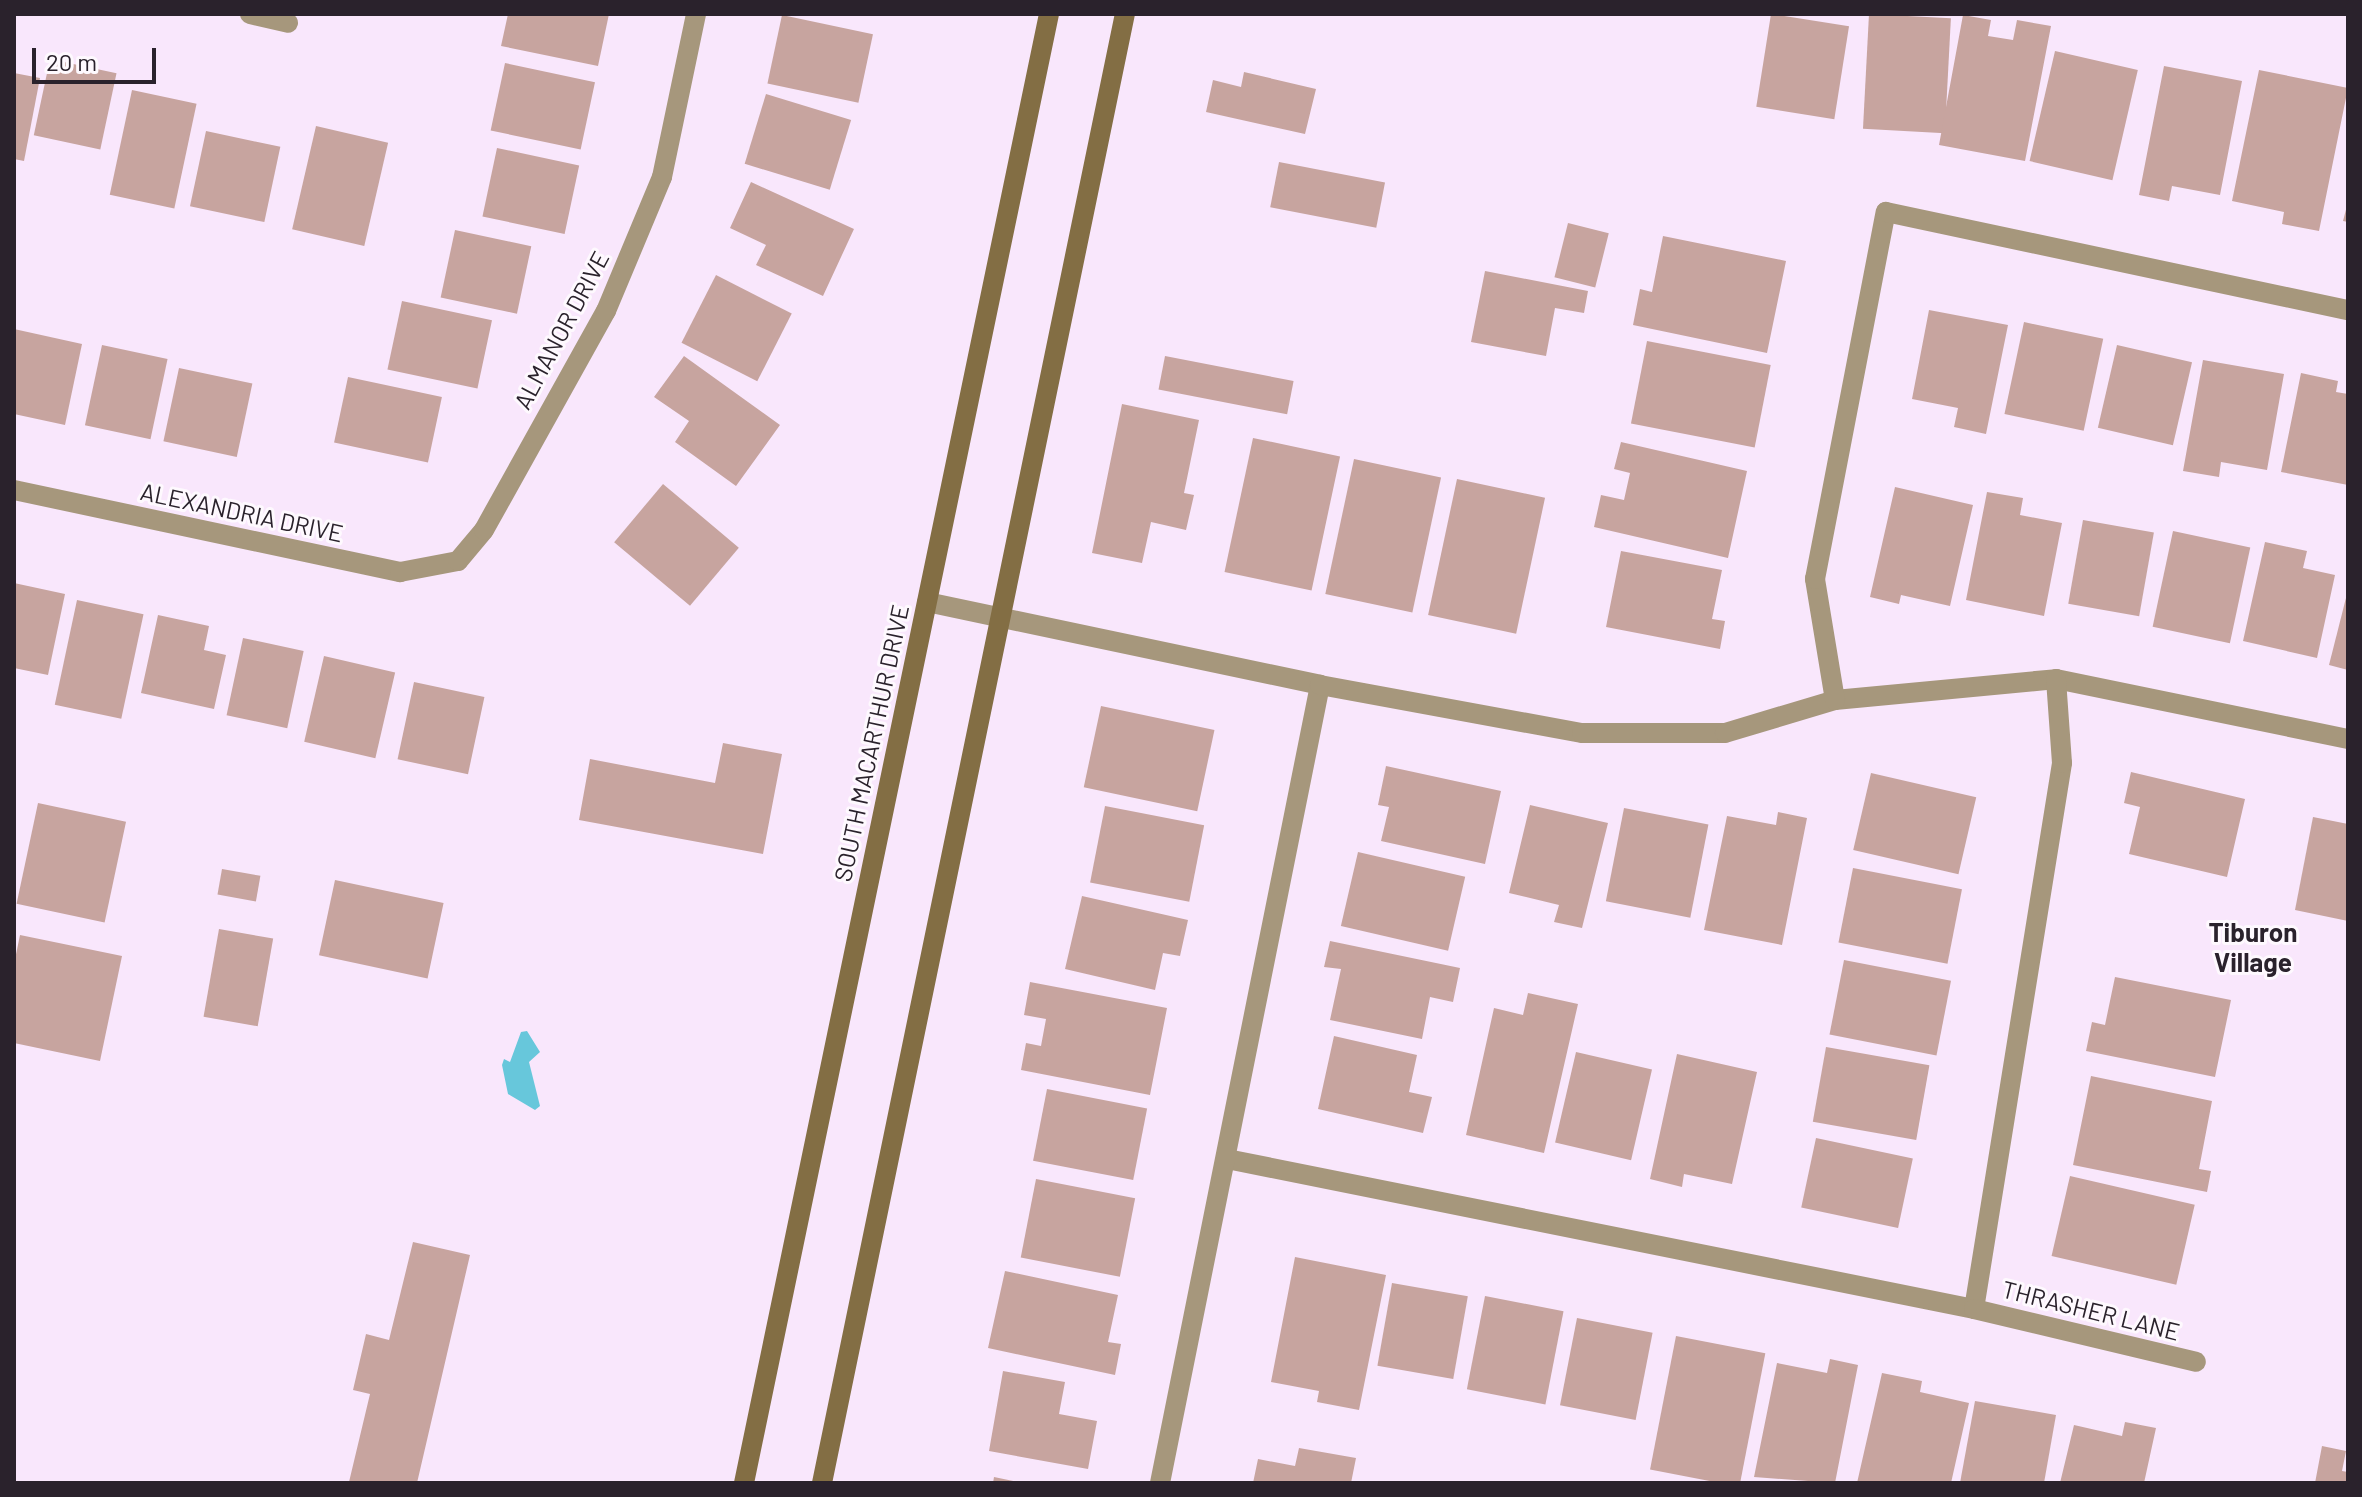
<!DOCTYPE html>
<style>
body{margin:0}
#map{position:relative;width:2362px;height:1497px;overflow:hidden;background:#f9e7fc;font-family:Barlow,sans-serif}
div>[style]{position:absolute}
.water>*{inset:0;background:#67c7db}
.building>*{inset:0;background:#c7a49f;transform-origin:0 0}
.street>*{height:20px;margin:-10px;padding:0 10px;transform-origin:10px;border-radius:10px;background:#a6977c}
.secondary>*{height:20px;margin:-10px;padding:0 10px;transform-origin:10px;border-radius:10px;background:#836e44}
span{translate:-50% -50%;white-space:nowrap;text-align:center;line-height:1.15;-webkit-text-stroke:6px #fef9fe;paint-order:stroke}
.street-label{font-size:24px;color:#2a222c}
.neighbourhood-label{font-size:26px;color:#2a222c;font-weight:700}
.frame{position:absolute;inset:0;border:16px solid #2a222c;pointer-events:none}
.scale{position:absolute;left:32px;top:48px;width:124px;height:36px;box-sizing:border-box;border:4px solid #2a222c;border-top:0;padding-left:10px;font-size:24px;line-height:28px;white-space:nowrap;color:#2a222c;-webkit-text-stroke:6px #fef9fe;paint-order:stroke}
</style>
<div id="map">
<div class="water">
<i style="clip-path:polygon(527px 1031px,540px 1052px,529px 1062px,540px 1106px,535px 1110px,508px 1094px,502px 1065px,504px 1059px,510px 1062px,521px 1032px)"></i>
</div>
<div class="building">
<i style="clip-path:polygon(508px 14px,609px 14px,598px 66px,501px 46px)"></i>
<i style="left:1771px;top:14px;width:79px;height:94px;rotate:9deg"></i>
<i style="left:1869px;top:14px;width:82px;height:115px;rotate:3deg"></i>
<i style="left:782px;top:15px;width:93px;height:70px;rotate:12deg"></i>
<i style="clip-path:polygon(1963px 15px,1991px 20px,1988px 36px,2013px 40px,2017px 20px,2051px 26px,2025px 161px,1939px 145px)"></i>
<i style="left:2055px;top:51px;width:85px;height:113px;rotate:13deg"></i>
<i style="left:50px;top:59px;width:68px;height:78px;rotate:12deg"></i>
<i style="left:505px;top:63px;width:92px;height:69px;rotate:12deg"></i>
<i style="clip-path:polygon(2164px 66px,2242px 81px,2220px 195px,2172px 186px,2169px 201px,2139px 195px)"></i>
<i style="clip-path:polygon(2259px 70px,2348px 88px,2319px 231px,2282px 224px,2284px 212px,2232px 201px)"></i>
<i style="clip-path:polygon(1244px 72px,1316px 89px,1305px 134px,1206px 112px,1213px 80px,1241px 87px)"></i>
<i style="clip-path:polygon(14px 73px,40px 78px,24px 161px,14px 159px)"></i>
<i style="left:132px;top:90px;width:66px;height:107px;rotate:12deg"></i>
<i style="left:766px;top:94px;width:89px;height:73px;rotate:17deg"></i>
<i style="left:316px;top:126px;width:74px;height:106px;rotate:13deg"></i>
<i style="left:206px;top:131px;width:76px;height:77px;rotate:12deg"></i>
<i style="left:497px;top:148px;width:84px;height:70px;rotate:12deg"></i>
<i style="left:1279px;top:162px;width:108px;height:46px;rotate:11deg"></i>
<i style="clip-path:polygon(751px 182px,854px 229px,823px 296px,756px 265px,766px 245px,730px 228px)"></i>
<i style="clip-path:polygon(2348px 202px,2348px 222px,2343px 221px)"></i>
<i style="left:1568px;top:223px;width:42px;height:56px;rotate:14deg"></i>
<i style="left:455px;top:230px;width:78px;height:69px;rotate:12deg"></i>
<i style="clip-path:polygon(1663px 236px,1786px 261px,1767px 353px,1633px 325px,1640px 289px,1652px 292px)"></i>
<i style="clip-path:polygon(1485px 271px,1588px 291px,1584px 313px,1555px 308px,1546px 356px,1471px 342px)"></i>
<i style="left:716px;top:275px;width:85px;height:76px;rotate:27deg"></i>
<i style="left:402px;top:301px;width:92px;height:70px;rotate:12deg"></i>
<i style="clip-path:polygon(1929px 310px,2008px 325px,1986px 434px,1954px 427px,1958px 408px,1912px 399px)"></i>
<i style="left:2024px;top:322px;width:81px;height:94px;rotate:12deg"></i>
<i style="clip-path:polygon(14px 329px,82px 344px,65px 425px,14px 414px)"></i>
<i style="left:1647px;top:341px;width:126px;height:84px;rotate:11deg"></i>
<i style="left:102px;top:345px;width:67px;height:82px;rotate:12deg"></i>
<i style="left:2117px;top:345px;width:77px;height:85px;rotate:13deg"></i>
<i style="clip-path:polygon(684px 356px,780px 425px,736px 486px,675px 442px,689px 421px,654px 397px)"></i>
<i style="left:1165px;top:356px;width:131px;height:34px;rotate:11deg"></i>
<i style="clip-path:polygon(2203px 360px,2284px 374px,2267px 470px,2221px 462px,2219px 477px,2183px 471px)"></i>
<i style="left:179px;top:368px;width:75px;height:75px;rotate:12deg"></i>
<i style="clip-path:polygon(2301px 373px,2338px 381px,2336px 392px,2348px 394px,2348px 485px,2281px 472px)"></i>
<i style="left:348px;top:377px;width:96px;height:67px;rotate:12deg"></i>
<i style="clip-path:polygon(1122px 404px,1199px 420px,1184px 493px,1194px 495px,1186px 530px,1151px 522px,1142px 563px,1092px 553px)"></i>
<i style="left:1253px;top:438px;width:89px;height:137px;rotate:12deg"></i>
<i style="clip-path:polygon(1621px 442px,1747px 471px,1728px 558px,1594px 527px,1601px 495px,1624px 500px,1630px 473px,1614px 469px)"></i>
<i style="left:1354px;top:459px;width:89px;height:138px;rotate:12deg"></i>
<i style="left:1457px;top:479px;width:90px;height:139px;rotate:12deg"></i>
<i style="left:663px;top:484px;width:99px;height:76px;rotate:40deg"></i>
<i style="clip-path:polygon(1895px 487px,1973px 505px,1950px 606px,1901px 595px,1899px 604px,1870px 597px)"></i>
<i style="clip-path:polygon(1987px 492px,2023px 498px,2020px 515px,2062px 523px,2044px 616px,1966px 600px)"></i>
<i style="left:2083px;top:520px;width:72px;height:85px;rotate:10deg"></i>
<i style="left:2173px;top:531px;width:79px;height:98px;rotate:12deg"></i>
<i style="clip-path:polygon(2265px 542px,2307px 551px,2303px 568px,2335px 575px,2317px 658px,2243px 641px)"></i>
<i style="clip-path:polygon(1621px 551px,1722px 570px,1712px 619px,1725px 621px,1720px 649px,1606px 627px)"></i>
<i style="clip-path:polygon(14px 583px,65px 594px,48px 675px,14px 668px)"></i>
<i style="clip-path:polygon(2348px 590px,2348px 670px,2329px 665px)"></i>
<i style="left:77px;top:600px;width:68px;height:107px;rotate:12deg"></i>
<i style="clip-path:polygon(158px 615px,209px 626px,204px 650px,226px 655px,214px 709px,141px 693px)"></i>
<i style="left:243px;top:638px;width:62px;height:79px;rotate:12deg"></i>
<i style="left:324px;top:656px;width:73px;height:88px;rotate:13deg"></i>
<i style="left:414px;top:682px;width:72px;height:79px;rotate:12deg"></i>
<i style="left:1101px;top:706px;width:116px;height:83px;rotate:12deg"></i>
<i style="clip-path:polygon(723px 743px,782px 754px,763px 854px,579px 820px,590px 759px,715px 783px)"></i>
<i style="clip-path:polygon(1386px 766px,1501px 791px,1485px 864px,1381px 841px,1389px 807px,1378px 805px)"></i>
<i style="clip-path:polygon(2131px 772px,2245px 799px,2227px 877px,2129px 854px,2140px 807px,2124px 803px)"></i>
<i style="left:1871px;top:773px;width:108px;height:79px;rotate:13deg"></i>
<i style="left:38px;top:803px;width:90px;height:103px;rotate:12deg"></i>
<i style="clip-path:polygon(1530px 805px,1608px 823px,1582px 928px,1554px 922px,1559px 905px,1509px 893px)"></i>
<i style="left:1105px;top:806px;width:101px;height:78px;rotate:11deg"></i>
<i style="left:1624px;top:808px;width:86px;height:95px;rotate:11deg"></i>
<i style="clip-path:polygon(1778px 812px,1807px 818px,1782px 945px,1704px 930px,1727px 816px,1776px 825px)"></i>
<i style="clip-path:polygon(2313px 817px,2348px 824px,2348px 921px,2295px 910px)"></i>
<i style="left:1358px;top:852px;width:110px;height:76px;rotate:13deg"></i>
<i style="left:1853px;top:868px;width:111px;height:76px;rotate:11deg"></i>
<i style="left:222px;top:869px;width:39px;height:26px;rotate:10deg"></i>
<i style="left:335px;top:880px;width:111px;height:77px;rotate:12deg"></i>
<i style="clip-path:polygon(1082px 896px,1188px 920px,1180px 956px,1163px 953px,1155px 990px,1065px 969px)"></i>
<i style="left:219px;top:929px;width:55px;height:89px;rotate:10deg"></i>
<i style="clip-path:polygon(20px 935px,122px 956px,100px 1061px,14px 1043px,14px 964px)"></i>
<i style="clip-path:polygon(1330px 941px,1460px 968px,1453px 1002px,1430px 997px,1422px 1039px,1330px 1020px,1341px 969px,1324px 967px)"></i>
<i style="left:1844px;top:960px;width:109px;height:76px;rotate:11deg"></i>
<i style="clip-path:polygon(2115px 977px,2231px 1000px,2215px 1077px,2086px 1051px,2092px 1022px,2105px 1025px)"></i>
<i style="clip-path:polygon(1030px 982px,1167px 1008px,1150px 1095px,1021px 1070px,1026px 1043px,1041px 1046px,1046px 1019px,1024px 1015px)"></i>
<i style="clip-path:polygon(1528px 993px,1578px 1004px,1544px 1153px,1466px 1135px,1494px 1008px,1523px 1015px)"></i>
<i style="clip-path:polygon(1334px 1036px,1417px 1055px,1409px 1092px,1432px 1097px,1423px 1133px,1318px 1109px)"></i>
<i style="left:1826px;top:1047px;width:105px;height:76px;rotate:10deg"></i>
<i style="left:1576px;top:1052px;width:78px;height:93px;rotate:13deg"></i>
<i style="clip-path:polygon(1677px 1054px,1757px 1072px,1732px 1184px,1684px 1174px,1682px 1187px,1650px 1179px)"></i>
<i style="clip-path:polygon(2091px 1076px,2212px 1101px,2199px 1169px,2211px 1171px,2207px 1192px,2073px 1165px)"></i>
<i style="left:1047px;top:1089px;width:102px;height:73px;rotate:11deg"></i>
<i style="left:1816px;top:1138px;width:99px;height:71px;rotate:12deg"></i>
<i style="left:2070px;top:1176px;width:128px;height:82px;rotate:13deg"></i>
<i style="left:1036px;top:1179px;width:101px;height:80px;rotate:11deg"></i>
<i style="clip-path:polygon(413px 1242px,470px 1255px,417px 1483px,349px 1482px,370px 1394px,353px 1390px,366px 1334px,389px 1340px)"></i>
<i style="clip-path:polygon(1295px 1257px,1386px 1275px,1359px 1410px,1317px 1402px,1319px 1391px,1271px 1382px)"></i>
<i style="clip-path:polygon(1005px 1271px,1118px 1295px,1108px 1342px,1121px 1344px,1115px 1375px,988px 1348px)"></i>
<i style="left:1392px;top:1283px;width:77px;height:84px;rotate:10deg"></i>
<i style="left:1485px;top:1296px;width:80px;height:95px;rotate:11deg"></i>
<i style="left:1577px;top:1318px;width:77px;height:89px;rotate:11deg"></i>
<i style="left:1676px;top:1336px;width:91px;height:136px;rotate:11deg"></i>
<i style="clip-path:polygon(1830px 1359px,1858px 1365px,1835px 1483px,1754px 1477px,1777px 1363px,1827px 1373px)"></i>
<i style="clip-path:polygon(1003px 1371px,1065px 1382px,1059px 1414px,1097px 1421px,1088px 1469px,989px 1451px)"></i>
<i style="clip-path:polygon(1882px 1373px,1922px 1381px,1920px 1392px,1969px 1403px,1951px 1483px,1857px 1483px)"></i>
<i style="clip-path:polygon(1975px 1401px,2056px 1415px,2044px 1483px,1960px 1483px)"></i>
<i style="clip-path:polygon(2125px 1422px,2156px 1428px,2144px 1483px,2060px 1483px,2074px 1425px,2122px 1436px)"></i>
<i style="clip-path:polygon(2322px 1446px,2346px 1451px,2342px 1471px,2348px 1472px,2348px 1483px,2315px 1483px)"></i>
<i style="clip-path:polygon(1299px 1448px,1356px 1458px,1351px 1483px,1253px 1483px,1258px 1459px,1295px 1466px)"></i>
<i style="clip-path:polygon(994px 1477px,1018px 1482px,1018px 1483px,993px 1483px)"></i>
</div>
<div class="street">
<i style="left:250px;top:14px;width:39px;rotate:13deg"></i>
<i style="left:14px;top:490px;width:395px;rotate:12deg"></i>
<i style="left:400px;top:572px;width:59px;rotate:-10.7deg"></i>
<i style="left:458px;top:561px;width:40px;rotate:-50deg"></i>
<i style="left:484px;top:530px;width:251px;rotate:-60.9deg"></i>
<i style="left:606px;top:311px;width:145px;rotate:-67.3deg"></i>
<i style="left:662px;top:177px;width:167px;rotate:-78.2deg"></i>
<i style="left:927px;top:602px;width:402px;rotate:11.9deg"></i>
<i style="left:1835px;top:700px;width:222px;rotate:-5.4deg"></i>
<i style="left:2056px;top:679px;width:298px;rotate:11.6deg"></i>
<i style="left:1227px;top:1159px;width:762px;rotate:11.35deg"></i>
<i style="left:1974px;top:1309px;width:553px;rotate:-80.84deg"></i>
<i style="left:2062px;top:763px;width:84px;rotate:-94.1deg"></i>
<i style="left:1974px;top:1309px;width:228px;rotate:13.4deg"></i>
<i style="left:1160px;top:1483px;width:814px;rotate:-78.66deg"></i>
<i style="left:1320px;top:685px;width:266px;rotate:10.4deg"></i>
<i style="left:1582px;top:733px;width:143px"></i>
<i style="left:1725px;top:733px;width:115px;rotate:-16.7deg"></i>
<i style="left:1835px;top:700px;width:123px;rotate:-99.4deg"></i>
<i style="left:1815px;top:579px;width:374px;rotate:-79.1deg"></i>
<i style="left:1886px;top:212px;width:472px;rotate:12deg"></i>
</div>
<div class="secondary">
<i style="left:744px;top:1483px;width:1500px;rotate:-78.27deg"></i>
<i style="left:822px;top:1483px;width:1500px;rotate:-78.35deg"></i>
</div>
<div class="street-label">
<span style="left:561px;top:330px;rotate:-62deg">ALMANOR DRIVE</span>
<span style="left:242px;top:512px;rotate:12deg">ALEXANDRIA DRIVE</span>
<span style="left:871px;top:743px;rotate:-78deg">SOUTH MACARTHUR DRIVE</span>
<span style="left:2091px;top:1310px;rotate:14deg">THRASHER LANE</span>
</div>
<div class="neighbourhood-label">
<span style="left:2253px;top:947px">Tiburon<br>Village</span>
</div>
<div class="frame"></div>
<div class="scale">20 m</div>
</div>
